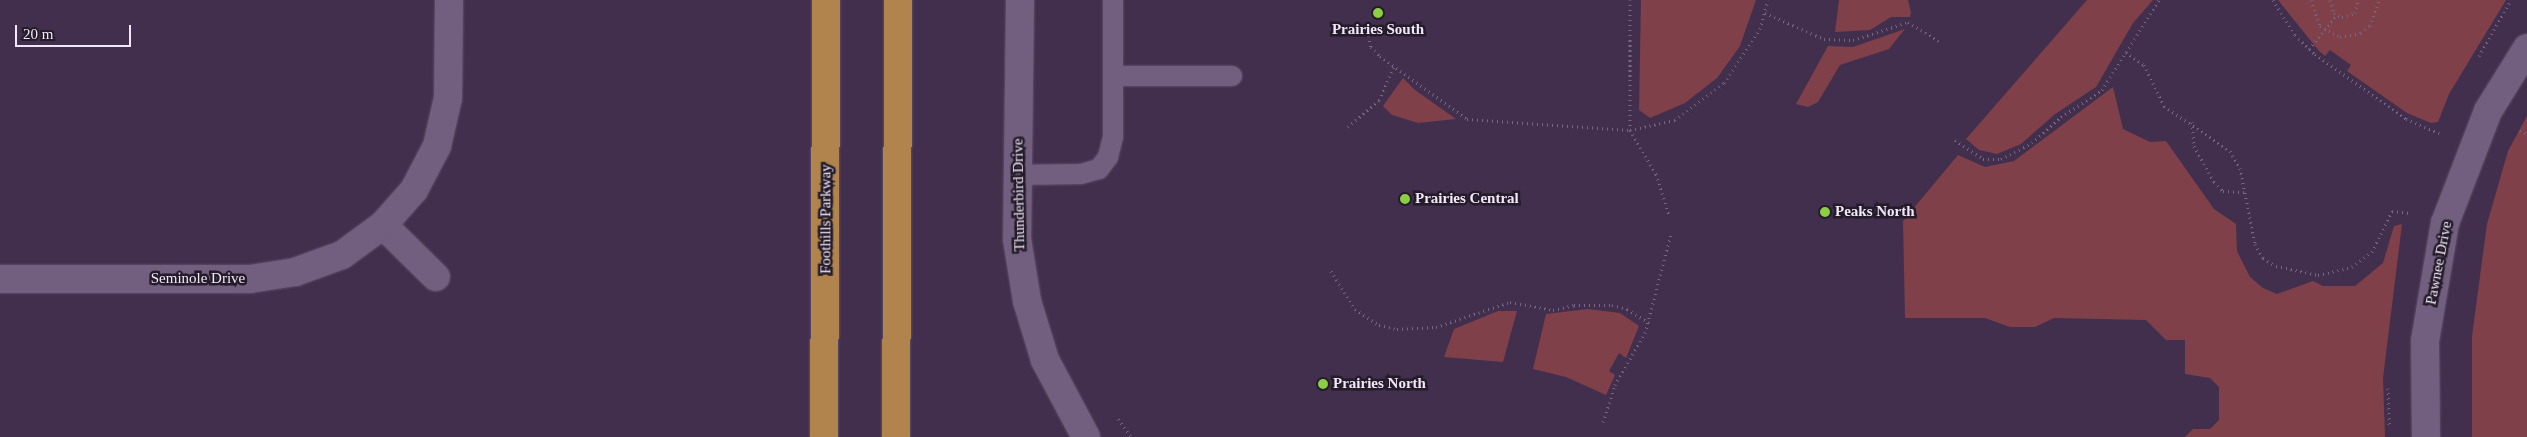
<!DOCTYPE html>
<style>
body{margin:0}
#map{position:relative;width:2527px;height:437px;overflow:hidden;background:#422f4d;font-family:Georgia,serif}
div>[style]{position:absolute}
.green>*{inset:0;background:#7f404a}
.path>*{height:3px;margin-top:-1.5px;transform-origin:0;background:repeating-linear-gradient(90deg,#786782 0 1px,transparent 0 5px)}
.roads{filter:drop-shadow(0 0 1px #5d4d67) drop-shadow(0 0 1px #5d4d67)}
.lane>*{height:20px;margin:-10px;padding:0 10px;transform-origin:10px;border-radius:10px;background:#725e7f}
.street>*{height:28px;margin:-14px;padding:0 14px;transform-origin:14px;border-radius:14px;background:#725e7f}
.highway>*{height:28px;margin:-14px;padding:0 14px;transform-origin:14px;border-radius:14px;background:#b0844c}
.dots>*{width:14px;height:14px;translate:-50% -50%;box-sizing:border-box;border:2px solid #241c29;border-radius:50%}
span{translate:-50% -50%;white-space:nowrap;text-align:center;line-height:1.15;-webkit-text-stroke:5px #241c29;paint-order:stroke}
.poi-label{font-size:15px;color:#f2e7fa;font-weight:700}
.left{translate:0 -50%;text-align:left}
.street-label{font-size:15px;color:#f2e7fa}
.scale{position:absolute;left:15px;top:25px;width:116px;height:22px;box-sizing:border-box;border:2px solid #f2e7fa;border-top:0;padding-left:6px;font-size:15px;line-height:18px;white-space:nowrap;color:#f2e7fa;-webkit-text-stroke:4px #241c29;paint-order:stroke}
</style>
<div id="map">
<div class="green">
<i style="clip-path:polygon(1641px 0,1756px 0,1740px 46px,1717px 78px,1685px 103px,1650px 118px,1639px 110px)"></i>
<i style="clip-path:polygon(1839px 0,1908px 0,1911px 13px,1910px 17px,1891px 17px,1870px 30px,1835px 32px)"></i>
<i style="clip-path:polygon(2087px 0,2153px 0,2133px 23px,2096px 87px,2055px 114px,2021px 144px,1997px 154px,1979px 150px,1966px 139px)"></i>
<i style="clip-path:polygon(2278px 0,2506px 0,2449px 94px,2438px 122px,2431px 123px,2407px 113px,2347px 71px,2351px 65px,2330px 50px,2325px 56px,2319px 51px)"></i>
<i style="clip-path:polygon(1905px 29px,1889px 49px,1840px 65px,1818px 102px,1808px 107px,1796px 104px,1828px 46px,1853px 47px)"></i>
<i style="clip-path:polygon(1403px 78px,1415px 90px,1456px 119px,1418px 123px,1392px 115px,1383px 106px)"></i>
<i style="clip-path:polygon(2113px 87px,2123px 129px,2150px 142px,2166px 141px,2214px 209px,2236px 224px,2237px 251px,2250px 277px,2263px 288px,2277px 294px,2313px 281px,2323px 286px,2355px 286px,2383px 263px,2394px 226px,2402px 224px,2383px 378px,2385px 437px,2185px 437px,2193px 429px,2210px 429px,2219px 420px,2219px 387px,2210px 378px,2185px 374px,2185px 340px,2166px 340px,2146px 320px,2054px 318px,2035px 327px,2010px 327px,1985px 318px,1905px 318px,1903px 221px,1958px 155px,1985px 167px,2014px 161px)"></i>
<i style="clip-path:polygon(2527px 116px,2527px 437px,2472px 437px,2472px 336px,2487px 224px,2508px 151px)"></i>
<i style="clip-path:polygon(1588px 309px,1620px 313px,1639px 326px,1626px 358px,1619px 353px,1609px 371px,1615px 375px,1606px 395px,1566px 377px,1533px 369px,1546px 314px)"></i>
<i style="clip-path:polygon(1498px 311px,1517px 311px,1503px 362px,1444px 357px,1454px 329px)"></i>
</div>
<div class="path">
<i style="left:1630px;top:0;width:130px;rotate:90deg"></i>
<i style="left:1630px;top:130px;width:46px;rotate:-12.5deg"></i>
<i style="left:1675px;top:120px;width:61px;rotate:-37.1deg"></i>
<i style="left:1724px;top:83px;width:65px;rotate:-56.3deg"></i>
<i style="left:1760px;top:29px;width:30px;rotate:-75deg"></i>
<i style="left:2273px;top:0;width:41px;rotate:57.8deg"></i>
<i style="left:2295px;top:35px;width:28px;rotate:44deg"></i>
<i style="left:2315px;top:54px;width:112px;rotate:35.5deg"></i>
<i style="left:2406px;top:119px;width:38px;rotate:23deg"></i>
<i style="left:2311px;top:0;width:28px;rotate:71deg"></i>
<i style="left:2320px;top:26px;width:23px;rotate:29deg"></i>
<i style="left:2340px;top:37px;width:21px;rotate:-11deg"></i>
<i style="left:2361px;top:33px;width:11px;rotate:-38deg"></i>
<i style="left:2370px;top:26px;width:28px;rotate:-71deg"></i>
<i style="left:2330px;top:0;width:14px;rotate:73deg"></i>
<i style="left:2334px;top:13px;width:9px;rotate:27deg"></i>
<i style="left:2342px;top:17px;width:14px;rotate:-17deg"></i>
<i style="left:2355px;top:13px;width:13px;rotate:-77deg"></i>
<i style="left:1765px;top:13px;width:64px;rotate:23.8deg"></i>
<i style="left:1824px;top:39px;width:29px;rotate:2deg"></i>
<i style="left:1853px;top:40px;width:58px;rotate:-18.1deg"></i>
<i style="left:1908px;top:22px;width:36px;rotate:32deg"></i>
<i style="left:1366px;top:26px;width:22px;rotate:77deg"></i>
<i style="left:1371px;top:47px;width:13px;rotate:45deg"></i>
<i style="left:1380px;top:56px;width:107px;rotate:35.9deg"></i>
<i style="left:1467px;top:119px;width:163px;rotate:3.9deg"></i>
<i style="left:1630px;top:130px;width:51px;rotate:59.4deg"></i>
<i style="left:1656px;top:174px;width:43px;rotate:72.4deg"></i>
<i style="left:2309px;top:49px;width:43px;rotate:-51.5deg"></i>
<i style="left:2126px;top:52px;width:22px;rotate:36deg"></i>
<i style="left:2144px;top:65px;width:46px;rotate:64deg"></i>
<i style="left:2164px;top:106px;width:80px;rotate:34.3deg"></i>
<i style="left:2230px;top:151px;width:20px;rotate:60deg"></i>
<i style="left:2240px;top:168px;width:77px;rotate:78.8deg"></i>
<i style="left:2255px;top:244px;width:16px;rotate:60deg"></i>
<i style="left:2263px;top:258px;width:15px;rotate:32deg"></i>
<i style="left:2276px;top:266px;width:43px;rotate:12.1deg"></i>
<i style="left:2318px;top:275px;width:35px;rotate:-13deg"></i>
<i style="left:2352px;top:267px;width:25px;rotate:-37deg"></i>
<i style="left:2372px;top:252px;width:46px;rotate:-64deg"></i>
<i style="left:2392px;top:211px;width:19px;rotate:6deg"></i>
<i style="left:2479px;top:56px;width:64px;rotate:-60.3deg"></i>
<i style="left:2192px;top:122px;width:24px;rotate:85deg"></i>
<i style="left:2194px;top:146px;width:41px;rotate:60.9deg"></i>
<i style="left:2214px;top:182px;width:13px;rotate:45deg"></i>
<i style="left:2223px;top:191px;width:22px;rotate:3deg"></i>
<i style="left:1348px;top:127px;width:41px;rotate:-41.1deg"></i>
<i style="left:1379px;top:100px;width:36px;rotate:-66deg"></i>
<i style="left:2520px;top:130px;width:8px;rotate:30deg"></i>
<i style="left:1955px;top:140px;width:34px;rotate:34deg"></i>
<i style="left:1983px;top:159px;width:18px"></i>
<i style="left:2001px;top:159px;width:35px;rotate:-27deg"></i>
<i style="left:2032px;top:143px;width:39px;rotate:-42deg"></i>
<i style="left:2061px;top:117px;width:49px;rotate:-33.4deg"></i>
<i style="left:2102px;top:90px;width:107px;rotate:-57.7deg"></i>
<i style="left:1331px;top:271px;width:45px;rotate:57.7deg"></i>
<i style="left:1355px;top:309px;width:29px;rotate:34deg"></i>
<i style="left:1379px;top:325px;width:18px;rotate:13deg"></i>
<i style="left:1397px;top:329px;width:39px;rotate:-3deg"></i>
<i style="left:1436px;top:327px;width:78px;rotate:-18.7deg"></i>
<i style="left:1510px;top:302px;width:44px;rotate:10.5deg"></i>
<i style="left:1553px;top:310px;width:22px;rotate:-13deg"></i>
<i style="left:1574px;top:305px;width:38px"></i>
<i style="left:1612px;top:305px;width:16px;rotate:15deg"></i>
<i style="left:1627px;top:309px;width:26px;rotate:32deg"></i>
<i style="left:2388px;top:388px;width:37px;rotate:88deg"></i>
<i style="left:1118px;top:419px;width:22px;rotate:54deg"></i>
<i style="left:1603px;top:422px;width:39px;rotate:-72deg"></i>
<i style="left:1615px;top:385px;width:60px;rotate:-60deg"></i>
<i style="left:1645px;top:333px;width:102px;rotate:-75.3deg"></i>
</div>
<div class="roads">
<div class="lane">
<i style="left:1114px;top:76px;width:118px"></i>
<i style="left:1017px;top:175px;width:64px;rotate:-0.9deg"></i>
<i style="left:1081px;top:174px;width:19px;rotate:-16deg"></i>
<i style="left:1099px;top:169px;width:15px;rotate:-53deg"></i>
<i style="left:1108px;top:157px;width:21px;rotate:-76deg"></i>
<i style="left:1113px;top:137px;width:137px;rotate:-90deg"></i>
</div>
<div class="street">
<i style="left:1020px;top:0;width:239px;rotate:90.7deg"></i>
<i style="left:1017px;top:239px;width:63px;rotate:80.8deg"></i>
<i style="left:1027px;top:301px;width:62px;rotate:73deg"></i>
<i style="left:1045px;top:360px;width:87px;rotate:62deg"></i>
<i style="left:383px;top:225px;width:74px;rotate:44.5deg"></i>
<i style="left:0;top:279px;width:250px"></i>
<i style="left:250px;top:279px;width:46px;rotate:-8.8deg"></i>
<i style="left:295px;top:272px;width:50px;rotate:-19.9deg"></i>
<i style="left:342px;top:255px;width:51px;rotate:-36.2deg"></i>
<i style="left:383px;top:225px;width:47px;rotate:-48.5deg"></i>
<i style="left:414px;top:190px;width:50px;rotate:-62.4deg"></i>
<i style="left:437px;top:146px;width:49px;rotate:-77.1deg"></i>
<i style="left:448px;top:98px;width:98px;rotate:-89.4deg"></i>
<i style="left:2426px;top:437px;width:96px;rotate:-90.6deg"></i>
<i style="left:2425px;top:341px;width:120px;rotate:-80.4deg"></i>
<i style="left:2445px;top:223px;width:120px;rotate:-69deg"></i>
<i style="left:2488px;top:111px;width:74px;rotate:-58.2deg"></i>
</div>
<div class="highway">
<i style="left:824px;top:437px;width:437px;rotate:-89.7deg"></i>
<i style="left:896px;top:437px;width:437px;rotate:-89.7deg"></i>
</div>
</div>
<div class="dots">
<i style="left:1378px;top:13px;background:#8cce45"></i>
<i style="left:1405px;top:199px;background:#8cce45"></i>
<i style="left:1825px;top:212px;background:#8cce45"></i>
<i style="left:1323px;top:384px;background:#8cce45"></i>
</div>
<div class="poi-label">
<span style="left:1378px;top:30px">Prairies South</span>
<span class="left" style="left:1415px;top:199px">Prairies Central</span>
<span class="left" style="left:1835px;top:212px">Peaks North</span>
<span class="left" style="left:1333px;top:384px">Prairies North</span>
</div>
<div class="street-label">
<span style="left:1019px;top:195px;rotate:-91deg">Thunderbird Drive</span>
<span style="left:826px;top:219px;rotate:-90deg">Foothills Parkway</span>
<span style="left:2439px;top:263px;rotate:-79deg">Pawnee Drive</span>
<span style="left:198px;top:279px">Seminole Drive</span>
</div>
<div class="scale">20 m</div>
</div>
